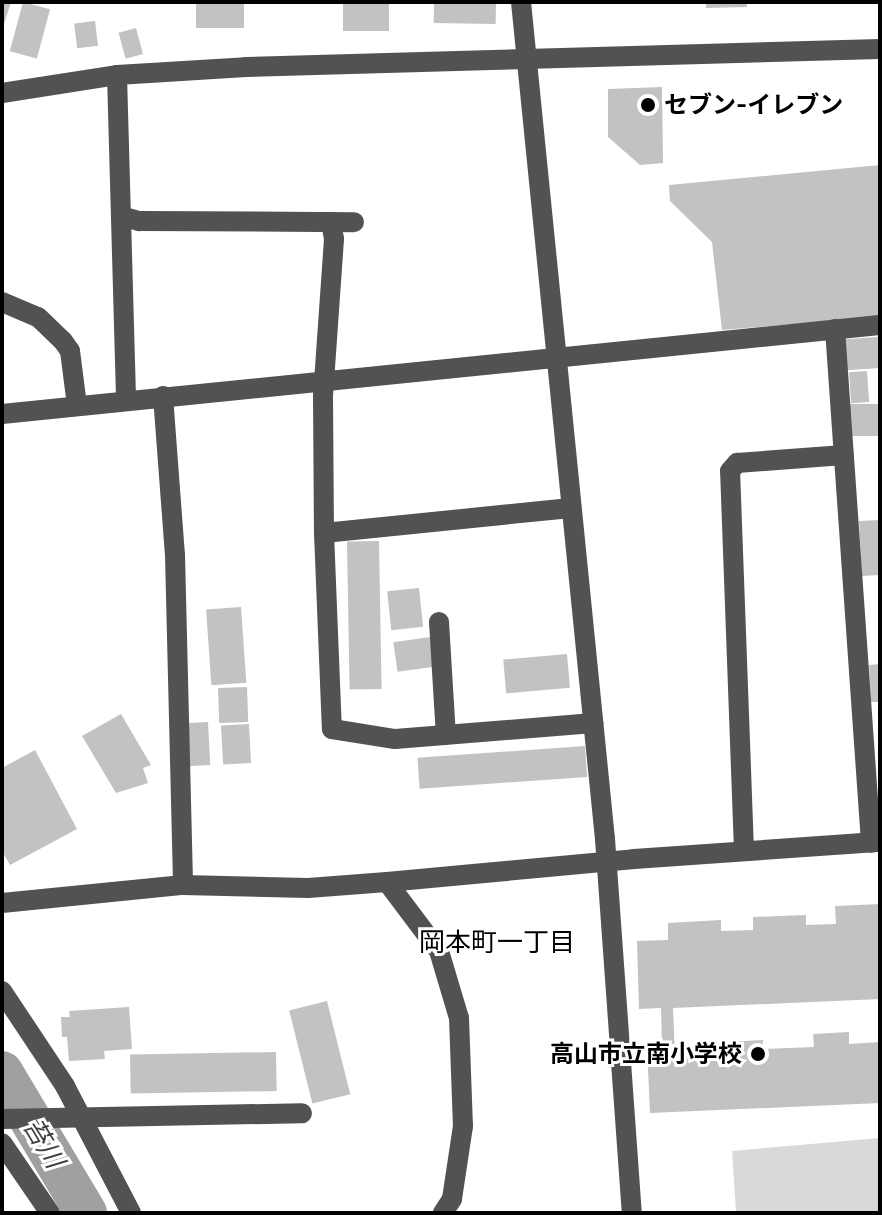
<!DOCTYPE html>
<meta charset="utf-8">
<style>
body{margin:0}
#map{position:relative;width:882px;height:1215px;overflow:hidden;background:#fff;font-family:Inter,"Noto Sans JP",sans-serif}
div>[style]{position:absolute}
.green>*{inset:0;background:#d9d9d9}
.river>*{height:42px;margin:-21px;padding:0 21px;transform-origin:21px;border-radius:21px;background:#a0a0a0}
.building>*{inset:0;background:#c2c2c2;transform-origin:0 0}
.minor>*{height:20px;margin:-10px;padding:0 10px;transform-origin:10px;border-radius:10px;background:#525252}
.dots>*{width:22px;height:22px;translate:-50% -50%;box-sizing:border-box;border:4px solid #fff;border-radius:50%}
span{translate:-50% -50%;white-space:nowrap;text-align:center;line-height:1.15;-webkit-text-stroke:6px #fff;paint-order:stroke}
.poi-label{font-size:24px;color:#000;font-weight:700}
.left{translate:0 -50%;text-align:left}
.right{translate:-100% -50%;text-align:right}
.neighbourhood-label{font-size:26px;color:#000}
.water-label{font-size:26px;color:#414141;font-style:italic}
.frame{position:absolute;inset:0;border:4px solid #000;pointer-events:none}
</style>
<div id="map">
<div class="green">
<i style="clip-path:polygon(880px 1138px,880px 1213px,736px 1213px,732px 1151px)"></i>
</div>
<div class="river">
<i style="left:2px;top:1072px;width:164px;rotate:59.2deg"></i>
</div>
<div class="building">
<i style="clip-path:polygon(2px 2px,11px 2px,3px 27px,2px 27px)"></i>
<i style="left:23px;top:2px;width:28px;height:51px;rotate:15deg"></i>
<i style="left:196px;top:2px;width:48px;height:26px"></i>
<i style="left:343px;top:2px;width:46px;height:29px"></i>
<i style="left:434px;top:2px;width:62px;height:21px;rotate:1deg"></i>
<i style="clip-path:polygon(706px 2px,747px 2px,747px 7px,706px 8px)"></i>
<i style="left:95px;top:21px;width:25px;height:21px;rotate:83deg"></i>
<i style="left:136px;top:28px;width:27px;height:18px;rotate:75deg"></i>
<i style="clip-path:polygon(662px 87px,663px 163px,640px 165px,608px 137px,608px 89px)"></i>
<i style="clip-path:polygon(880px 165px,880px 317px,722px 330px,712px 242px,670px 201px,669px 185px)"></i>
<i style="left:878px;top:337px;width:31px;height:34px;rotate:86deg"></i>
<i style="left:867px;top:371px;width:31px;height:18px;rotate:86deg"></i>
<i style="left:880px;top:404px;width:32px;height:32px;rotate:90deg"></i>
<i style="clip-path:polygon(880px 520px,880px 575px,862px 576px,859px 521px)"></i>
<i style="left:379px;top:541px;width:148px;height:32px;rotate:89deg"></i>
<i style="left:419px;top:588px;width:39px;height:32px;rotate:84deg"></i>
<i style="left:241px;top:607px;width:76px;height:35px;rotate:86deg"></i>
<i style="left:430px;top:637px;width:30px;height:37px;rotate:82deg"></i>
<i style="left:567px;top:654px;width:34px;height:64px;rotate:85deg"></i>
<i style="clip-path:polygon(880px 664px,880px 702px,871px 702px,869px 665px)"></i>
<i style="left:247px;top:687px;width:35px;height:29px;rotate:88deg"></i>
<i style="clip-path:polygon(121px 714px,151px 765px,143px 768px,148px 783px,116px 793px,82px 736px)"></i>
<i style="left:208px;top:722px;width:43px;height:24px;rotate:87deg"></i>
<i style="left:249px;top:724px;width:39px;height:28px;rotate:87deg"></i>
<i style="left:585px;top:746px;width:31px;height:168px;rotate:86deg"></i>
<i style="clip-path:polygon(35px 750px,77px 829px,10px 865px,2px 851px,2px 768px)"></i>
<i style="clip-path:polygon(880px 904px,880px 999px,673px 1008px,675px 1057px,727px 1054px,727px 1042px,763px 1040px,763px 1049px,814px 1047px,813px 1034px,849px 1032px,849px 1044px,880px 1042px,880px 1103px,650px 1113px,647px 1046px,662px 1045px,661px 1008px,639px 1009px,637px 941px,668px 940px,668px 923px,721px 920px,721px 931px,753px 930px,753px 917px,806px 915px,806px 925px,836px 924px,835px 906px)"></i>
<i style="left:327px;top:1001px;width:96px;height:39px;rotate:76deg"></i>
<i style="clip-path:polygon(129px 1007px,132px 1049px,104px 1051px,105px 1059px,69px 1061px,67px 1037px,62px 1037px,61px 1017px,70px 1017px,69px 1011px)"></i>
<i style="left:276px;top:1052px;width:39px;height:146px;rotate:89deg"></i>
</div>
<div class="minor">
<i style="left:521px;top:2px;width:841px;rotate:84.27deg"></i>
<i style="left:605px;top:839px;width:375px;rotate:85.9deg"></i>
<i style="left:117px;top:75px;width:326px;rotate:88.4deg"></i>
<i style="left:2px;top:93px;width:116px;rotate:-8.9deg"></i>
<i style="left:117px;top:75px;width:129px;rotate:-3.5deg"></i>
<i style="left:246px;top:67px;width:634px;rotate:-1.63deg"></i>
<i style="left:121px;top:216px;width:19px;rotate:16deg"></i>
<i style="left:139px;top:221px;width:215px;rotate:0.3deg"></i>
<i style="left:331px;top:222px;width:17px;rotate:80deg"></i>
<i style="left:334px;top:239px;width:156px;rotate:94deg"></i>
<i style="left:323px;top:395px;width:138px;rotate:89.6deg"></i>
<i style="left:324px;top:533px;width:196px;rotate:87.7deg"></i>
<i style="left:332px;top:729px;width:64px;rotate:9deg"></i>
<i style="left:395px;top:739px;width:199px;rotate:-4.6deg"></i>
<i style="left:2px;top:302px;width:39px;rotate:23deg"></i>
<i style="left:38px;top:317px;width:35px;rotate:44deg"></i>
<i style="left:63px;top:341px;width:12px;rotate:55deg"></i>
<i style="left:70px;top:351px;width:55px;rotate:82.7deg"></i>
<i style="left:835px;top:329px;width:515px;rotate:85.99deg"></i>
<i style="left:163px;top:396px;width:159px;rotate:85.7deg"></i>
<i style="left:175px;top:555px;width:330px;rotate:88.6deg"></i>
<i style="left:2px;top:414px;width:882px;rotate:-5.79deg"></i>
<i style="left:324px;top:533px;width:248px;rotate:-5.8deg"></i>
<i style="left:439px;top:622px;width:113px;rotate:86.5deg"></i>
<i style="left:744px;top:851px;width:380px;rotate:-92.1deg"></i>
<i style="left:730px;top:471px;width:11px;rotate:-49deg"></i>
<i style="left:737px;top:463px;width:107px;rotate:-4.3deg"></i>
<i style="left:387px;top:882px;width:86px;rotate:53deg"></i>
<i style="left:439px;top:951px;width:70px;rotate:73.4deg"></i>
<i style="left:459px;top:1018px;width:108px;rotate:87.9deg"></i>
<i style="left:463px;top:1126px;width:74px;rotate:98.6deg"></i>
<i style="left:452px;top:1199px;width:17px;rotate:123deg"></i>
<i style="left:2px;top:903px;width:182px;rotate:-5.7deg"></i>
<i style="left:183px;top:885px;width:125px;rotate:1.4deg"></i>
<i style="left:308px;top:888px;width:79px;rotate:-4.3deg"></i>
<i style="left:387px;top:882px;width:248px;rotate:-5.3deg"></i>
<i style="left:634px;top:859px;width:247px;rotate:-4deg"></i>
<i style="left:2px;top:991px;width:114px;rotate:56.4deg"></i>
<i style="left:65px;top:1086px;width:143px;rotate:62.5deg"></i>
<i style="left:2px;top:1119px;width:300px;rotate:-1.1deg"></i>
<i style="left:2px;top:1143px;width:85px;rotate:55.6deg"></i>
</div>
<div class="dots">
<i style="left:648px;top:105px;background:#000"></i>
<i style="left:758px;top:1054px;background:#000"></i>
</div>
<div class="poi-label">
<span class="left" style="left:664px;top:105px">セブン-イレブン</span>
<span class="right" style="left:742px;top:1054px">高山市立南小学校</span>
</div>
<div class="neighbourhood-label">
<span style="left:497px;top:942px">岡本町一丁目</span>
</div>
<div class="water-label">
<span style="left:44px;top:1143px;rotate:59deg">苔川</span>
</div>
<div class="frame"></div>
</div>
